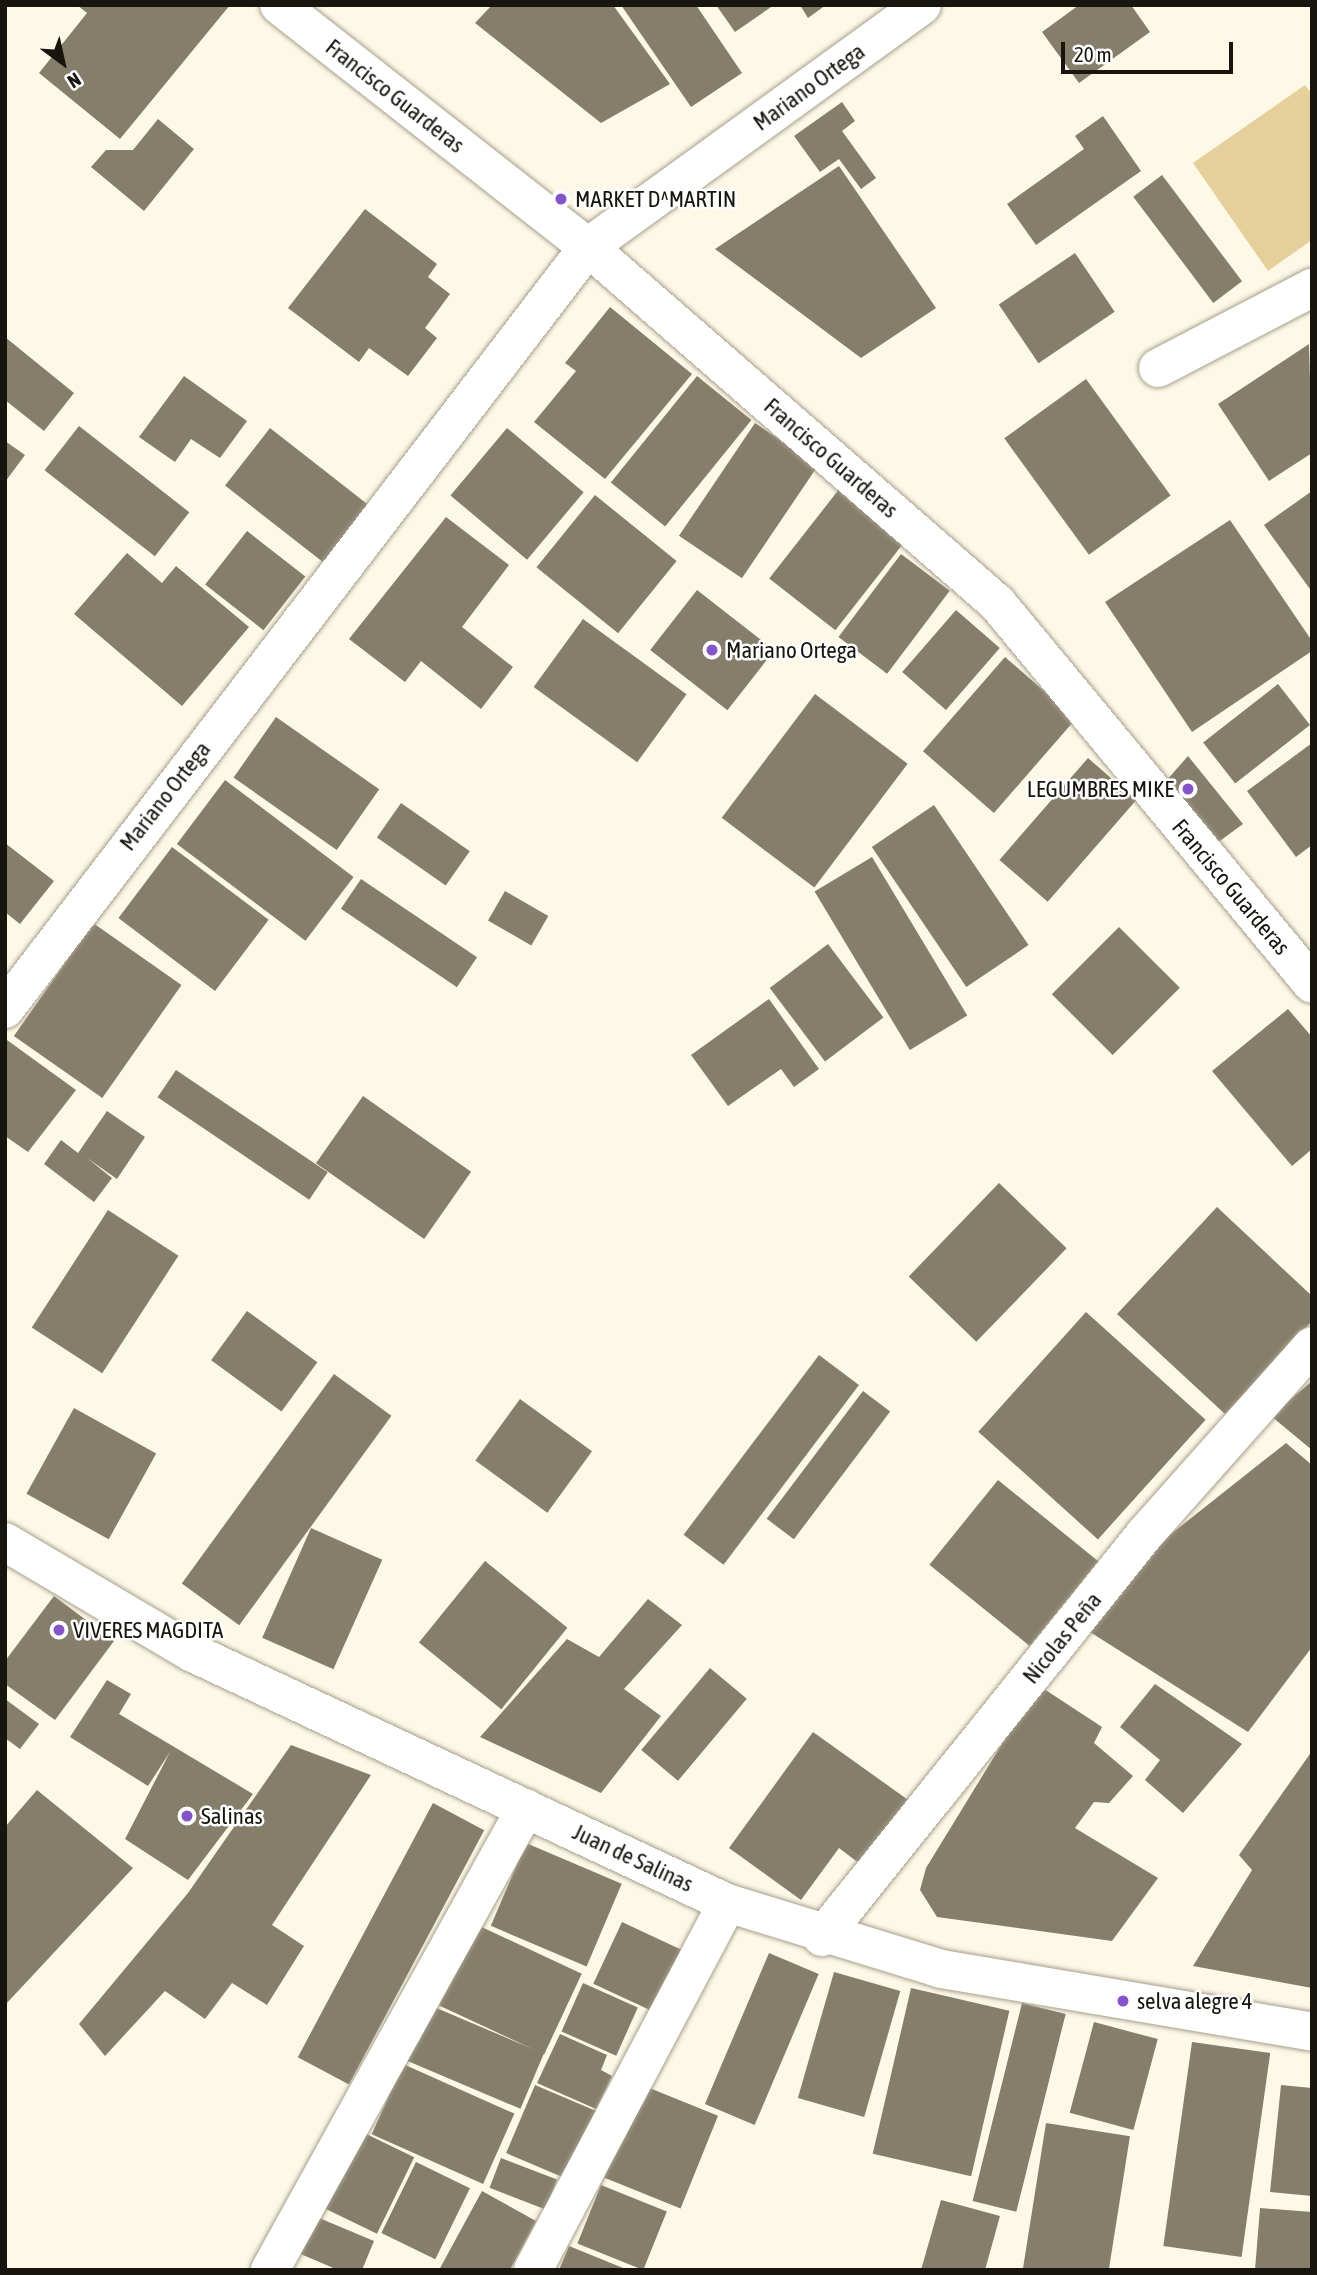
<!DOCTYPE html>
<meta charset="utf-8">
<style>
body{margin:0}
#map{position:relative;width:1317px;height:2275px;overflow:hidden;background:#fef8e7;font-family:"Asap Condensed",sans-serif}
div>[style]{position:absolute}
.green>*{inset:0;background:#e5d09b}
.building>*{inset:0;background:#857e6b;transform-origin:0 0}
.roads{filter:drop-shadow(0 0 2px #a69f8b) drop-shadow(0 0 2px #a69f8b)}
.minor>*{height:38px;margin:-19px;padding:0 19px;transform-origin:19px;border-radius:19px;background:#fff}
.dots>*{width:19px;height:19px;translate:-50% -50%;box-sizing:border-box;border:4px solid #fff;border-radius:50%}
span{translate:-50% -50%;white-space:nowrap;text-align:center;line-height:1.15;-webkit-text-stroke:5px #fff;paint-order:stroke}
.street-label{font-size:23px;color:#18150e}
.poi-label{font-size:23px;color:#18150e}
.left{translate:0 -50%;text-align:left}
.right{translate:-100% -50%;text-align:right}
.frame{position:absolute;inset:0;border:7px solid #18150e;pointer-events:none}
.north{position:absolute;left:28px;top:28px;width:70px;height:70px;-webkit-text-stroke:5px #fff;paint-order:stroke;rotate:147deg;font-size:19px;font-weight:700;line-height:28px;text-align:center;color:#18150e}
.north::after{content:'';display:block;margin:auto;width:24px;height:32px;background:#18150e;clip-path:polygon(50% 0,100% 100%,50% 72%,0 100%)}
.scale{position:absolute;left:1061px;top:42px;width:172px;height:32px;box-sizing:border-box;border:4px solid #18150e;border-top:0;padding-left:9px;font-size:21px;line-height:24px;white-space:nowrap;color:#18150e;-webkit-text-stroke:5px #fff;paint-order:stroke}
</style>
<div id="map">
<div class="green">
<i style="clip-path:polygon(1305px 85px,1312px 94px,1312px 240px,1268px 271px,1193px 163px)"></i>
</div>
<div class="building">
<i style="clip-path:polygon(77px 5px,230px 5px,120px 139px,39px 73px,87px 13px)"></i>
<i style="clip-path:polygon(492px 5px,613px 5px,670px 84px,601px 123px,475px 23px)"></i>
<i style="clip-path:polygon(621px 5px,696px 5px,742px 73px,691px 107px)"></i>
<i style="clip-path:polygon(716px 5px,774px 5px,735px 32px)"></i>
<i style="clip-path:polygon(800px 5px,826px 5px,808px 18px)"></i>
<i style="clip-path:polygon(1079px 5px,1131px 5px,1150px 32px,1079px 83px,1042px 32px)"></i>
<i style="clip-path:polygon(842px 102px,855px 121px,842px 131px,876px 178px,861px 189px,839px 159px,820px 172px,794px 136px)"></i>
<i style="clip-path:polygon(1103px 116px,1141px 171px,1036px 245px,1007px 204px,1084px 149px,1075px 136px)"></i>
<i style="clip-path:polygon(158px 119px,194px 149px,144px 211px,91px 167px,106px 150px,133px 150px)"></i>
<i style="clip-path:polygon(839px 166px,936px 308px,861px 358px,715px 249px)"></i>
<i style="left:1162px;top:175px;width:133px;height:36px;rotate:53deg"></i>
<i style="clip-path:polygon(365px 209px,437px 264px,428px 277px,450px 294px,425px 328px,437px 338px,408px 376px,369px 348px,359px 362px,288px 308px)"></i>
<i style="left:1075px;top:253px;width:71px;height:92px;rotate:56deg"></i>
<i style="clip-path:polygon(610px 307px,692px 374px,605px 479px,534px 422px,576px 371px,565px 363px)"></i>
<i style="clip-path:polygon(5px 337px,74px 393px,44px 431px,5px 400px)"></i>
<i style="clip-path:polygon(1309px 344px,1312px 453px,1269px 481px,1218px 404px)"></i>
<i style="clip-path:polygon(184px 376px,247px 421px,220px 458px,191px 439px,175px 462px,139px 437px)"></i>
<i style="left:697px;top:376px;width:70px;height:137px;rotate:39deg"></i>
<i style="left:1086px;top:379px;width:144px;height:101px;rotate:54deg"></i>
<i style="left:755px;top:423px;width:76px;height:136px;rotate:34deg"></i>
<i style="left:79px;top:426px;width:140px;height:56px;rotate:38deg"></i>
<i style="left:270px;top:428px;width:129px;height:73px;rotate:38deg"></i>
<i style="left:507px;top:428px;width:100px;height:88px;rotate:40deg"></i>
<i style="clip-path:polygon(5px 441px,25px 455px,5px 482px)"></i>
<i style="left:840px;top:488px;width:84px;height:115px;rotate:38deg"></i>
<i style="clip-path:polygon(1312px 491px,1312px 592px,1264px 525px)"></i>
<i style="left:595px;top:495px;width:105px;height:93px;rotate:39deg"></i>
<i style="clip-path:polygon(446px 517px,509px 565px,462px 627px,513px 667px,481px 709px,421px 661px,405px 682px,349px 639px)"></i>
<i style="clip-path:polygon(1230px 520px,1312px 641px,1312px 651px,1192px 732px,1105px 602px)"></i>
<i style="left:247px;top:531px;width:74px;height:68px;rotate:38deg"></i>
<i style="clip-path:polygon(127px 553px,162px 583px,176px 566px,249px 627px,182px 706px,74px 614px)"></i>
<i style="left:901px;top:554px;width:61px;height:104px;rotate:37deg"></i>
<i style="left:697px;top:590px;width:98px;height:76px;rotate:38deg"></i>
<i style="left:956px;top:610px;width:58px;height:82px;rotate:41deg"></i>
<i style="left:583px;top:619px;width:128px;height:84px;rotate:36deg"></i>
<i style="left:1005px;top:657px;width:94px;height:125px;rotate:41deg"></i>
<i style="left:1278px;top:684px;width:52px;height:95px;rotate:52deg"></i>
<i style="left:815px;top:694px;width:116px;height:155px;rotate:37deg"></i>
<i style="left:276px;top:717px;width:126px;height:74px;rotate:35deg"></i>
<i style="clip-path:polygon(1312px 743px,1312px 845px,1296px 857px,1247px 791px)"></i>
<i style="clip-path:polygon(1188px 756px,1243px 824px,1217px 843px,1159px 789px)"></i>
<i style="left:1088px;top:758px;width:64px;height:135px;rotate:41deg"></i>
<i style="left:225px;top:780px;width:161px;height:80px;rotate:37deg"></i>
<i style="left:401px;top:803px;width:84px;height:42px;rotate:35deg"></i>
<i style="left:934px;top:805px;width:169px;height:75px;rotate:56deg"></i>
<i style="clip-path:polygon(5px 843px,54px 881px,20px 924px,5px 912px)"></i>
<i style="left:172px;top:847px;width:121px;height:89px;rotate:37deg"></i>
<i style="left:872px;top:857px;width:185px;height:67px;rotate:59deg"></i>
<i style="left:361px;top:879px;width:140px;height:36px;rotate:34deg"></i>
<i style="left:505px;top:891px;width:50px;height:34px;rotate:30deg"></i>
<i style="left:93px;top:923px;width:108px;height:138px;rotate:35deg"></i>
<i style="left:1119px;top:927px;width:86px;height:95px;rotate:45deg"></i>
<i style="left:828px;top:944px;width:92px;height:73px;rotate:53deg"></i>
<i style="clip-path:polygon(769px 999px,819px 1069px,794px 1087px,781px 1069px,728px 1106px,691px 1055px)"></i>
<i style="clip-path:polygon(1288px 1009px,1312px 1037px,1312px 1149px,1292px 1166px,1212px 1071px)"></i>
<i style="clip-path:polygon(7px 1040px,76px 1090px,28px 1152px,5px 1136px)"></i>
<i style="left:176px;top:1070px;width:183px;height:33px;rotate:34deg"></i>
<i style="left:363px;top:1096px;width:132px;height:82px;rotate:35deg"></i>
<i style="clip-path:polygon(107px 1111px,145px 1137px,117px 1179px,87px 1158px,112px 1178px,94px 1202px,44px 1164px,61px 1140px,78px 1153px)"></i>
<i style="left:999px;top:1183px;width:94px;height:130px;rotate:44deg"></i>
<i style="clip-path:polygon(1217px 1207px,1312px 1296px,1312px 1321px,1225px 1414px,1117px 1314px)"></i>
<i style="left:108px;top:1210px;width:84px;height:140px;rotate:33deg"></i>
<i style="left:247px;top:1311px;width:87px;height:61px;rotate:36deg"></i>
<i style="left:1086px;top:1312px;width:161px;height:161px;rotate:42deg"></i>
<i style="left:819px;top:1355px;width:50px;height:225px;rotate:37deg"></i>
<i style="left:334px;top:1374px;width:71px;height:259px;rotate:36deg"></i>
<i style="clip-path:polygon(1312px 1381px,1312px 1450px,1271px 1416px)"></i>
<i style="left:863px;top:1391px;width:34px;height:160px;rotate:37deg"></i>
<i style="left:520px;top:1399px;width:89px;height:76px;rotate:36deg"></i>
<i style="left:74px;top:1408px;width:94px;height:98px;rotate:29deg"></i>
<i style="clip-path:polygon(1286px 1443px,1312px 1465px,1312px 1647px,1248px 1732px,1090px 1632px,1157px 1545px)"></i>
<i style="left:998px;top:1480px;width:129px;height:109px;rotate:39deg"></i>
<i style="left:311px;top:1528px;width:78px;height:120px;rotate:24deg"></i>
<i style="left:485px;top:1561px;width:106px;height:105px;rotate:39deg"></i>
<i style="clip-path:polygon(54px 1596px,114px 1641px,55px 1720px,5px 1684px,5px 1661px)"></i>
<i style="clip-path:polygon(648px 1599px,682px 1625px,624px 1689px,661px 1716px,601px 1793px,480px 1737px,567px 1639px,599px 1657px)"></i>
<i style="left:710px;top:1668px;width:48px;height:107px;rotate:40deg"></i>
<i style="clip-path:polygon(107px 1680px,131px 1694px,119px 1714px,253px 1794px,188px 1880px,125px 1839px,170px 1752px,148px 1786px,70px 1737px)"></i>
<i style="clip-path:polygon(1155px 1684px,1242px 1744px,1183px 1813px,1145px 1780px,1160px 1760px,1120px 1727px)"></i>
<i style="clip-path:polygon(1038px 1685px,1102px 1727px,1094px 1743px,1133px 1776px,1109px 1803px,1094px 1802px,1075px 1828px,1158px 1878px,1112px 1941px,937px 1917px,920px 1890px,926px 1868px)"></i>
<i style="clip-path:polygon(5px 1699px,39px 1724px,20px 1749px,5px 1738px)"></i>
<i style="clip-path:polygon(813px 1732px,911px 1802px,864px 1867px,839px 1848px,801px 1900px,729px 1848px)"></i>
<i style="clip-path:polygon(291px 1745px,371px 1775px,272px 1925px,304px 1946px,267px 2005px,232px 1983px,205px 2019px,165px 1991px,105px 2056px,79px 2024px,188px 1893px)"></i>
<i style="clip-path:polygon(1312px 1751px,1312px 1988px,1193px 1966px,1252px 1870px,1239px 1855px)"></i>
<i style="clip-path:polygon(37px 1790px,133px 1868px,5px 2005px,5px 1827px)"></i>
<i style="left:433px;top:1803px;width:58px;height:288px;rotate:28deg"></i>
<i style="left:526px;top:1843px;width:104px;height:90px;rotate:23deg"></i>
<i style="left:622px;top:1922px;width:75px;height:68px;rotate:25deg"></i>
<i style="left:473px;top:1923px;width:120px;height:89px;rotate:25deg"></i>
<i style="left:769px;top:1953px;width:54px;height:164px;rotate:23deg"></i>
<i style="left:834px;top:1972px;width:69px;height:131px;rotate:16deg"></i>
<i style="left:583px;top:1983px;width:60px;height:53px;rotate:24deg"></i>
<i style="left:911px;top:1988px;width:101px;height:170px;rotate:13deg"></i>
<i style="left:1022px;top:2003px;width:45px;height:204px;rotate:14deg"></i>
<i style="left:427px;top:2004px;width:127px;height:60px;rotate:23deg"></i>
<i style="left:1094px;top:2022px;width:66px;height:94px;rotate:15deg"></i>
<i style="clip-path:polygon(560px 2034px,607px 2055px,601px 2070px,612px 2076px,596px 2109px,537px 2083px)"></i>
<i style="left:1192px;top:2042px;width:79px;height:206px;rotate:8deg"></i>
<i style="left:403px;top:2064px;width:122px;height:77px;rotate:24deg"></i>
<i style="left:535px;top:2085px;width:67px;height:74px;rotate:23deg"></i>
<i style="left:642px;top:2085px;width:82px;height:100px;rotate:22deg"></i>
<i style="clip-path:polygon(1281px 2085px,1312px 2088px,1312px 2196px,1270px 2192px)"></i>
<i style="left:1046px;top:2123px;width:85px;height:149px;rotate:9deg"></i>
<i style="left:354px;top:2128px;width:67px;height:85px;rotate:26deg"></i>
<i style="left:501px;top:2158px;width:60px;height:32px;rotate:21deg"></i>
<i style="left:416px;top:2162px;width:60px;height:79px;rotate:26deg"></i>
<i style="left:601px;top:2185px;width:71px;height:63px;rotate:22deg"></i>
<i style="clip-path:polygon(482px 2191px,536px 2221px,510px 2270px,439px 2270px)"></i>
<i style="clip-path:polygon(941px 2200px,1000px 2216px,985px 2270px,921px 2270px)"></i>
<i style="clip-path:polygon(1260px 2208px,1312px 2212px,1312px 2270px,1255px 2270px)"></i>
<i style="clip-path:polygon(312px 2215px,374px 2241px,362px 2270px,338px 2270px,296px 2252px)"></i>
<i style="clip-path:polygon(569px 2246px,628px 2270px,559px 2270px)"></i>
</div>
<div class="roads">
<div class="minor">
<i style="left:279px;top:5px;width:392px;rotate:38.1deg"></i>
<i style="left:588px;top:247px;width:542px;rotate:41.04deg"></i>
<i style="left:997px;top:603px;width:494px;rotate:50.4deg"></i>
<i style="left:1158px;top:368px;width:174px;rotate:-27.5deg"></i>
<i style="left:5px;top:1009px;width:959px;rotate:-52.58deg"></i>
<i style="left:588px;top:247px;width:412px;rotate:-35.9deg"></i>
<i style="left:5px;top:1542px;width:218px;rotate:30.6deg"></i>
<i style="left:193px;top:1653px;width:590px;rotate:25.09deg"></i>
<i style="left:727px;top:1903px;width:224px;rotate:17.1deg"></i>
<i style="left:941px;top:1969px;width:376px;rotate:9.6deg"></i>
<i style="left:822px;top:1937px;width:516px;rotate:-51.29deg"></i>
<i style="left:1145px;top:1534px;width:251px;rotate:-48.4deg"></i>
<i style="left:270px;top:2270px;width:528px;rotate:-61.01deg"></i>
<i style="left:533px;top:2270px;width:415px;rotate:-62.1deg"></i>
</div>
</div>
<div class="dots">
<i style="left:561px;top:199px;background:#8554cd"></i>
<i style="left:712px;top:650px;background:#8554cd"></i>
<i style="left:1188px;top:789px;background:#8554cd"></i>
<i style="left:59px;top:1630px;background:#8554cd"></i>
<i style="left:187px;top:1816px;background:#8554cd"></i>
<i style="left:1123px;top:2001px;background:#8554cd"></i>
</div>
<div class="street-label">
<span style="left:809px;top:87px;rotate:-36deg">Mariano Ortega</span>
<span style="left:395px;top:96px;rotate:38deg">Francisco Guarderas</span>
<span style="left:831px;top:458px;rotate:41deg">Francisco Guarderas</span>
<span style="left:165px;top:796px;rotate:-52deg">Mariano Ortega</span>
<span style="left:1231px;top:887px;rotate:50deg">Francisco Guarderas</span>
<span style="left:1062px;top:1638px;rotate:-51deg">Nicolas Peña</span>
<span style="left:633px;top:1858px;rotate:25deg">Juan de Salinas</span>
</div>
<div class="poi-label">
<span class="left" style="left:575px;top:199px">MARKET D^MARTIN</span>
<span class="left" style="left:726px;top:650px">Mariano Ortega</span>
<span class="right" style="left:1174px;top:789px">LEGUMBRES MIKE</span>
<span class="left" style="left:73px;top:1630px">VIVERES MAGDITA</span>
<span class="left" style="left:201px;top:1816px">Salinas</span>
<span class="left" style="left:1137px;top:2001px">selva alegre 4</span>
</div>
<div class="frame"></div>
<div class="north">N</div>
<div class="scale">20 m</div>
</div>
